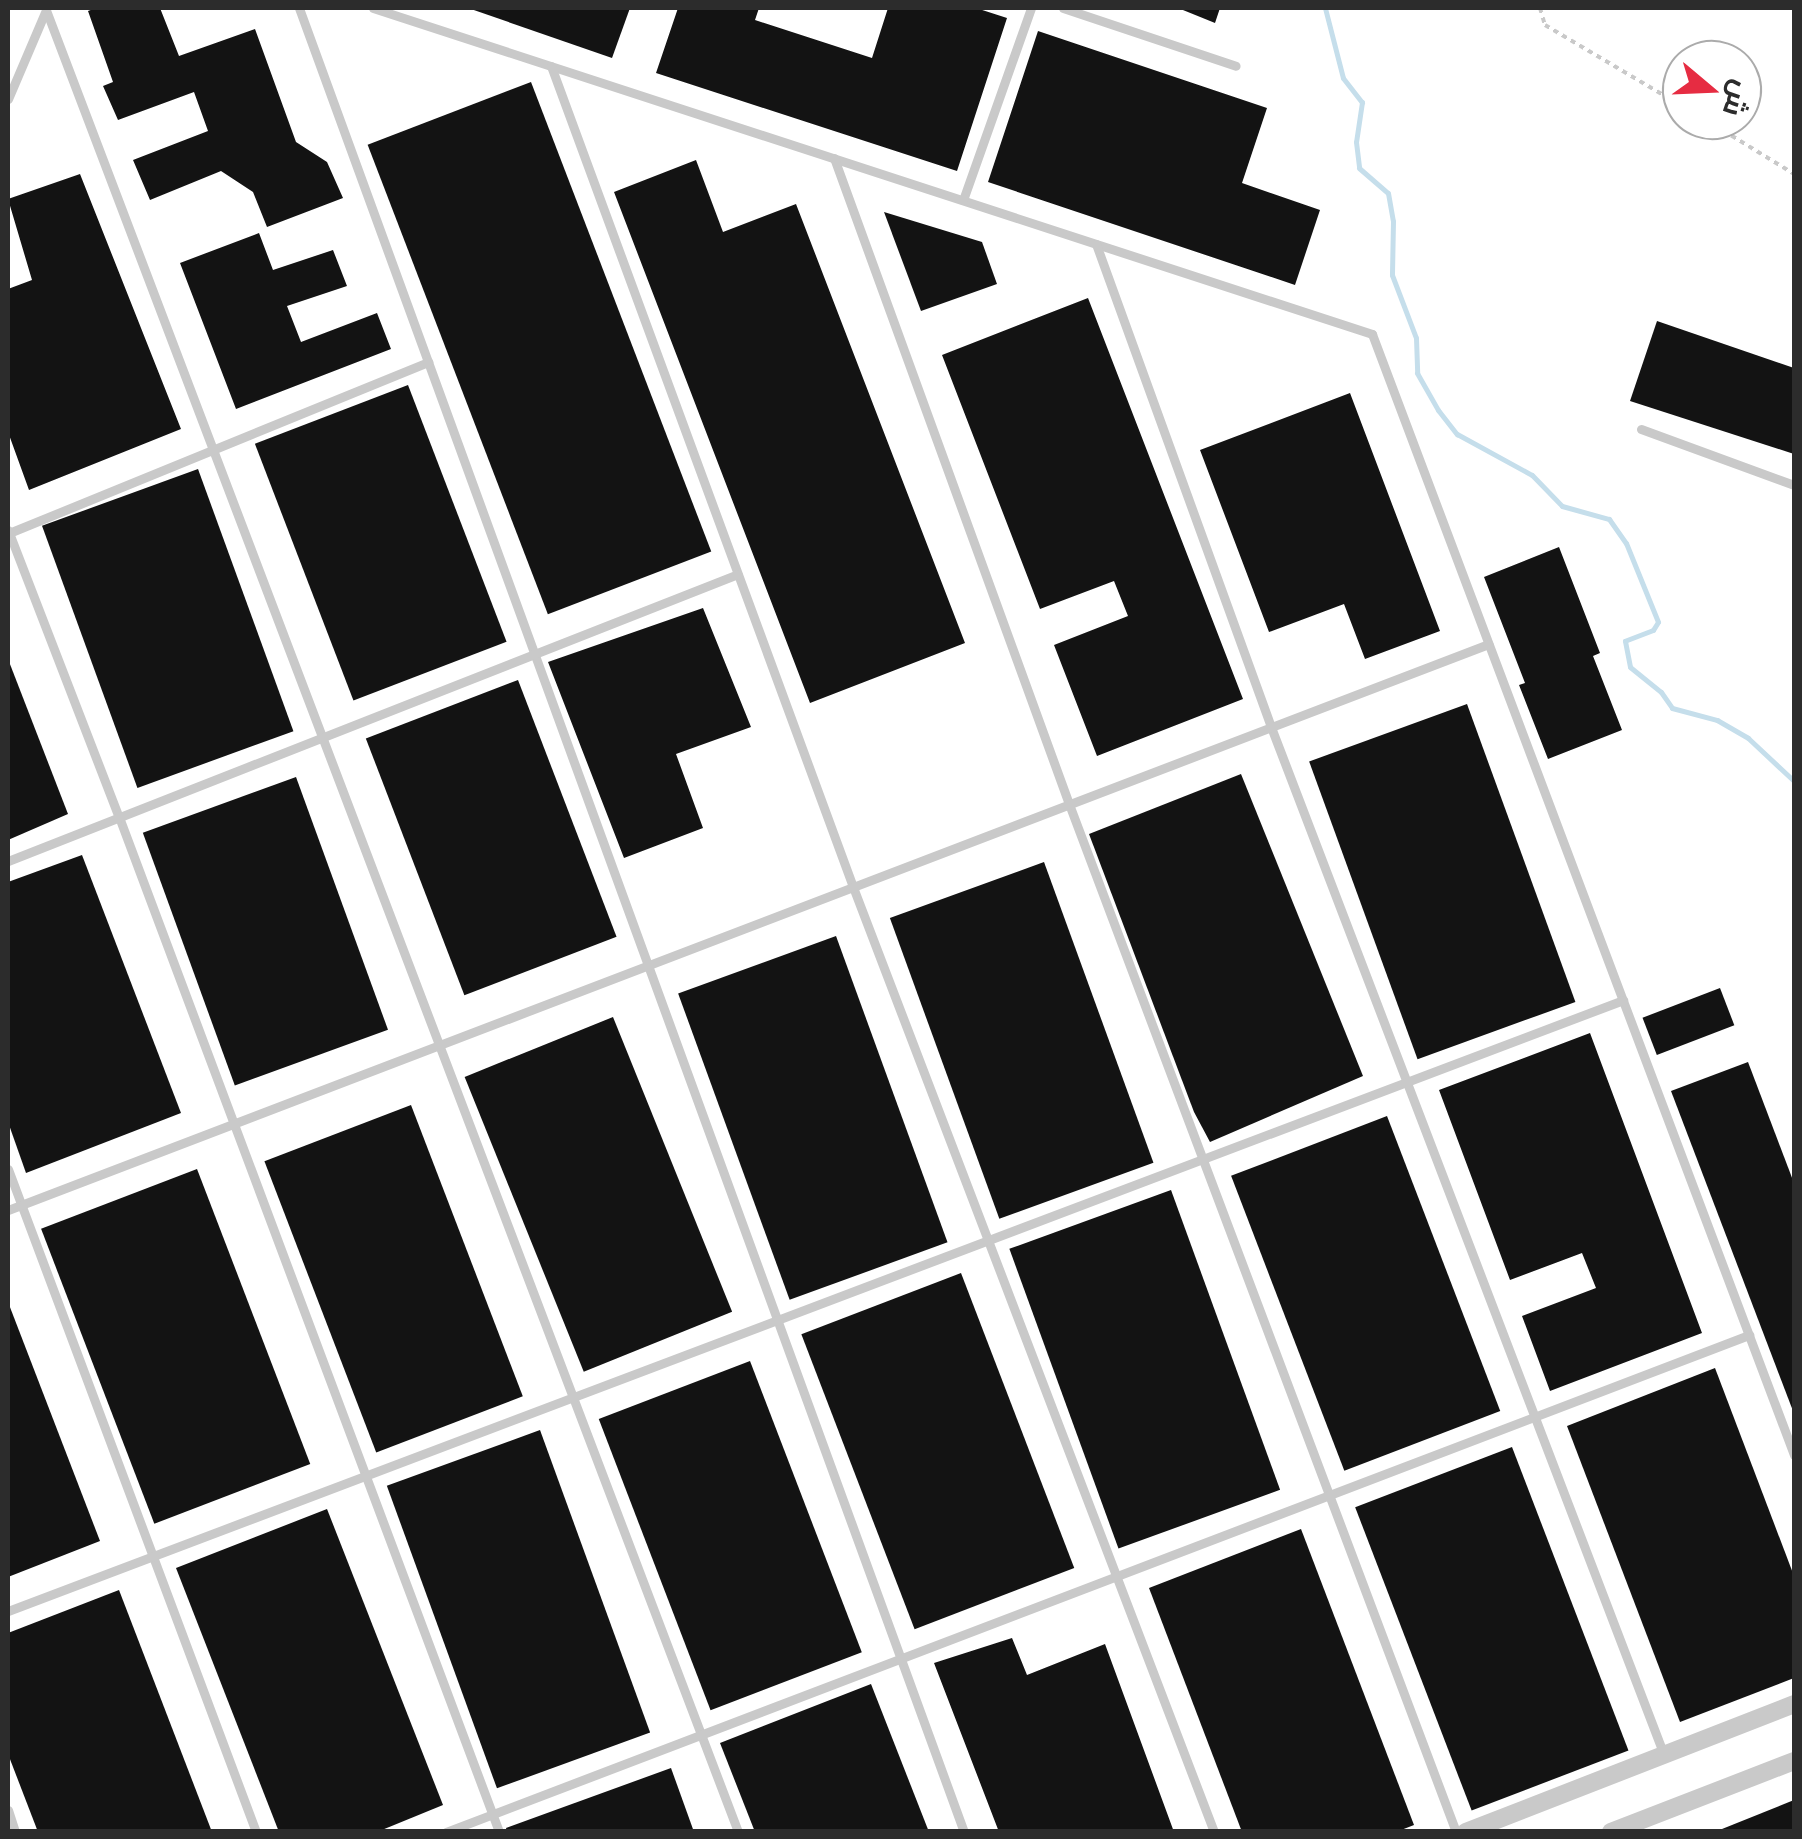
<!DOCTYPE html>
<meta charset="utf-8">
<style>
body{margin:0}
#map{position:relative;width:1802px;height:1839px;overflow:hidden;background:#fff;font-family:Lato,Cairo,sans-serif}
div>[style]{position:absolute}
.stream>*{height:5px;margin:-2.5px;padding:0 2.5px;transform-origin:2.5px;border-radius:2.5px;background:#c5deeb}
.building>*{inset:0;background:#131313;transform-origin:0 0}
.path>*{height:4px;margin-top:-2px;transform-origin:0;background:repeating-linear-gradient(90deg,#c9c9c9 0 5px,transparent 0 10px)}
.lane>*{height:9px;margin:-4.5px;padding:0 4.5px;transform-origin:4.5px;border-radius:4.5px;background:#c9c9c9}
.street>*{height:18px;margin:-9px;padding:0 9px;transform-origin:9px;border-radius:9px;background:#c9c9c9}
span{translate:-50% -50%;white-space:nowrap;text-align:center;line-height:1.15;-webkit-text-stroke:10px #fff;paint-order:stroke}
.frame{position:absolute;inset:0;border:10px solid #2c2c2c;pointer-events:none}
.north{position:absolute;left:1662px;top:40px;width:100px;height:100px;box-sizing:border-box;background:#fff;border:2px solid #ababab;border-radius:50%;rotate:109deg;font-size:28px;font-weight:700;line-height:40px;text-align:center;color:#2c2c2c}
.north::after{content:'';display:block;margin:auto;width:35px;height:45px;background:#e62c42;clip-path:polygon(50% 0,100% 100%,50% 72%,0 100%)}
</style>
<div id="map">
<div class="stream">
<i style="left:1325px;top:8px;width:72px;rotate:75.6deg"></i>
<i style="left:1343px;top:78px;width:31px;rotate:52deg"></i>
<i style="left:1362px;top:102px;width:40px;rotate:98.5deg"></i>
<i style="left:1356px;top:142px;width:26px;rotate:83deg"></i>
<i style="left:1359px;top:168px;width:38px;rotate:41deg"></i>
<i style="left:1388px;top:193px;width:28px;rotate:80deg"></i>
<i style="left:1393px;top:221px;width:54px;rotate:91.1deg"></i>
<i style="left:1392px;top:275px;width:67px;rotate:69.1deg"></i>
<i style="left:1416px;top:338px;width:35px;rotate:88deg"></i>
<i style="left:1417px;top:373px;width:43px;rotate:60.4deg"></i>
<i style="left:1438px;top:410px;width:31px;rotate:52deg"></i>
<i style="left:1457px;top:434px;width:85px;rotate:28.7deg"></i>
<i style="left:1532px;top:475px;width:43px;rotate:45.9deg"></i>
<i style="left:1562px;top:506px;width:49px;rotate:15.5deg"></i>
<i style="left:1609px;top:519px;width:29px;rotate:55deg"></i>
<i style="left:1626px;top:543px;width:85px;rotate:67.9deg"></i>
<i style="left:1658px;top:622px;width:9px;rotate:122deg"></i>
<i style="left:1653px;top:630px;width:30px;rotate:159deg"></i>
<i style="left:1625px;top:641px;width:26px;rotate:79deg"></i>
<i style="left:1630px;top:667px;width:40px;rotate:39deg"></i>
<i style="left:1661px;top:692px;width:19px;rotate:55deg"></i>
<i style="left:1672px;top:708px;width:47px;rotate:14.9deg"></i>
<i style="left:1717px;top:720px;width:36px;rotate:30deg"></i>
<i style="left:1748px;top:738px;width:63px;rotate:43.1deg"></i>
</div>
<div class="building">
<i style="clip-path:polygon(96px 8px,160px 8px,179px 56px,255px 29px,296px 142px,327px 162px,343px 198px,267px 227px,253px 192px,221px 171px,150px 200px,133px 160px,208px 131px,194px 92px,118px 120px,103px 86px,113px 82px,88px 11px)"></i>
<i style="clip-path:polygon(468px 8px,630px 8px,612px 58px)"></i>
<i style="clip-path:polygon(678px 8px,759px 8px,755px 20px,872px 58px,888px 8px,976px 8px,1007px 18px,957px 171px,656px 73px)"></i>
<i style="clip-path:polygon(1178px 8px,1220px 8px,1215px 23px)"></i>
<i style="clip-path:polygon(1038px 31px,1267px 108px,1242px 183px,1320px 210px,1295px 285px,988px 182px)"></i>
<i style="left:531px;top:82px;width:503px;height:175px;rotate:69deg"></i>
<i style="clip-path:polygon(696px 160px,723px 232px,796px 204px,965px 643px,810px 703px,614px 192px)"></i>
<i style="clip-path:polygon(80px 174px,181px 429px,29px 490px,8px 432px,8px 289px,32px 280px,8px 199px)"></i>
<i style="clip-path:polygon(884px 212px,982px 242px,997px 284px,921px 311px)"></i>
<i style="clip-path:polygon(259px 233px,273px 270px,333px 250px,347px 286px,287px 306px,301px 342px,377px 313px,391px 349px,236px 409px,180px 263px)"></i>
<i style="clip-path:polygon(1088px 298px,1243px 699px,1097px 756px,1054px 645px,1128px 616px,1114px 581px,1040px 609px,942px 355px)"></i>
<i style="clip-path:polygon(1657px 321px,1794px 368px,1794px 454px,1630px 401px)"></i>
<i style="left:408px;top:385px;width:275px;height:164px;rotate:69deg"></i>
<i style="clip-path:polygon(1350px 393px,1440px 631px,1365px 659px,1344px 604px,1269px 632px,1200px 450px)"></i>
<i style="left:198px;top:469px;width:279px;height:166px;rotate:70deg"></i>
<i style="clip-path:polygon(1559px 547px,1600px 653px,1593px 656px,1622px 730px,1548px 759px,1519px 685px,1525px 683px,1484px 577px)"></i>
<i style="clip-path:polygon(703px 608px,751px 727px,676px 754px,703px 828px,624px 858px,548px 662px)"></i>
<i style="clip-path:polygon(8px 659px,68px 814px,8px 840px)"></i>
<i style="left:518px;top:680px;width:275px;height:163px;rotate:69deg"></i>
<i style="left:1467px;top:704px;width:317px;height:168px;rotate:70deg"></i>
<i style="clip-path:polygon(1241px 774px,1363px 1076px,1210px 1142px,1194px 1112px,1089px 834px)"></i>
<i style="left:296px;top:777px;width:269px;height:163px;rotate:70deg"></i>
<i style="clip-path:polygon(82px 855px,181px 1113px,26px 1173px,8px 1122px,8px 882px)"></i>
<i style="left:1044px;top:862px;width:320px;height:164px;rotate:70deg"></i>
<i style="left:836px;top:936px;width:326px;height:168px;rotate:70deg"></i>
<i style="left:1720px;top:988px;width:40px;height:83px;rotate:69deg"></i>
<i style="left:613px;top:1017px;width:318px;height:160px;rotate:68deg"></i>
<i style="clip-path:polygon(1590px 1033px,1702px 1333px,1550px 1391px,1522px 1316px,1596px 1288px,1582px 1253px,1510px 1280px,1439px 1090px)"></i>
<i style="clip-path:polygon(1748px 1062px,1794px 1183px,1793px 1411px,1671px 1091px)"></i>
<i style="left:411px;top:1105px;width:312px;height:157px;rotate:69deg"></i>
<i style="left:1387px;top:1116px;width:316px;height:167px;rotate:69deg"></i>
<i style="left:197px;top:1169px;width:316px;height:167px;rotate:69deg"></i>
<i style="left:1171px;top:1190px;width:319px;height:172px;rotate:70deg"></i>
<i style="left:961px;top:1273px;width:316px;height:171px;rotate:69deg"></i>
<i style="clip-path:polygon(8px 1302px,100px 1541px,8px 1577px)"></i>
<i style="left:750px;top:1361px;width:312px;height:162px;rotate:69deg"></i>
<i style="clip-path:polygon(1715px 1368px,1794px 1576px,1794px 1678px,1680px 1722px,1567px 1426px)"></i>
<i style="left:540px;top:1430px;width:322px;height:163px;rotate:70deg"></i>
<i style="left:1512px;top:1447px;width:325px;height:168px;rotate:69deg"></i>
<i style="clip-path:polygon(327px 1509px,443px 1805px,377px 1832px,279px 1832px,176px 1568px)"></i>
<i style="clip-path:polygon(1301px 1529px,1414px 1825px,1396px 1832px,1242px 1832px,1149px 1588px)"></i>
<i style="clip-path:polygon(119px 1590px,212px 1832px,38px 1832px,8px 1754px,8px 1633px)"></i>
<i style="clip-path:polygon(1012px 1638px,1027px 1675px,1105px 1644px,1174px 1832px,999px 1832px,934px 1663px)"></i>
<i style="clip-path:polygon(871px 1684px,929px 1832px,755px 1832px,720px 1743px)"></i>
<i style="clip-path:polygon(671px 1768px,694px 1832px,507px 1832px,506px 1828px)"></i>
<i style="clip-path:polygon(1794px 1800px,1794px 1832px,1717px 1832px,1717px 1831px)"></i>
</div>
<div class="path">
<i style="left:1540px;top:8px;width:18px;rotate:74deg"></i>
<i style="left:1545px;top:25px;width:159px;rotate:30.6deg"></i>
<i style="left:1706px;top:120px;width:103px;rotate:31.5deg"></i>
</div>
<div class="lane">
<i style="left:299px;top:8px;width:1941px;rotate:69.97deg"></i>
<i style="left:373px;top:8px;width:1051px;rotate:18.07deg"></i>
<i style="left:1372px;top:334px;width:1198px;rotate:69.37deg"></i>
<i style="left:1063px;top:8px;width:182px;rotate:18.5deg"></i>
<i style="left:46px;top:10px;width:1949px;rotate:69.2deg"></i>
<i style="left:551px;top:66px;width:875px;rotate:69.8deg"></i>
<i style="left:853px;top:887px;width:1012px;rotate:69.09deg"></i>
<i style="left:8px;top:99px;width:97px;rotate:-66.9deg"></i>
<i style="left:834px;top:158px;width:687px;rotate:70.01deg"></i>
<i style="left:1069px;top:804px;width:1098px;rotate:69.37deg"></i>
<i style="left:963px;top:200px;width:204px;rotate:-70.5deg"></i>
<i style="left:1096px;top:244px;width:514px;rotate:70.08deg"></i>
<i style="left:1271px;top:727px;width:1101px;rotate:69.08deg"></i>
<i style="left:1641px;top:429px;width:163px;rotate:20.1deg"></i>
<i style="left:8px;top:530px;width:308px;rotate:68.9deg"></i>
<i style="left:119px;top:817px;width:1084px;rotate:69.47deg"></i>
<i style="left:9px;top:533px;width:453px;rotate:-22.2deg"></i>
<i style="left:8px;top:861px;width:784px;rotate:-21.46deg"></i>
<i style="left:8px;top:1169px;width:708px;rotate:69.49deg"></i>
<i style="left:8px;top:1210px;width:1585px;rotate:-20.92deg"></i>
<i style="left:8px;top:1611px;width:1727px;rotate:-20.72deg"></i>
<i style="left:8px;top:1810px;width:23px;rotate:72deg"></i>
<i style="left:446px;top:1832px;width:1395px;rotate:-20.88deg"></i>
</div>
<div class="street">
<i style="left:1466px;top:1832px;width:352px;rotate:-21.3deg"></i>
<i style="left:1611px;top:1832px;width:196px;rotate:-21.2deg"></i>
</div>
<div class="frame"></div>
<div class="north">ش</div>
</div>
